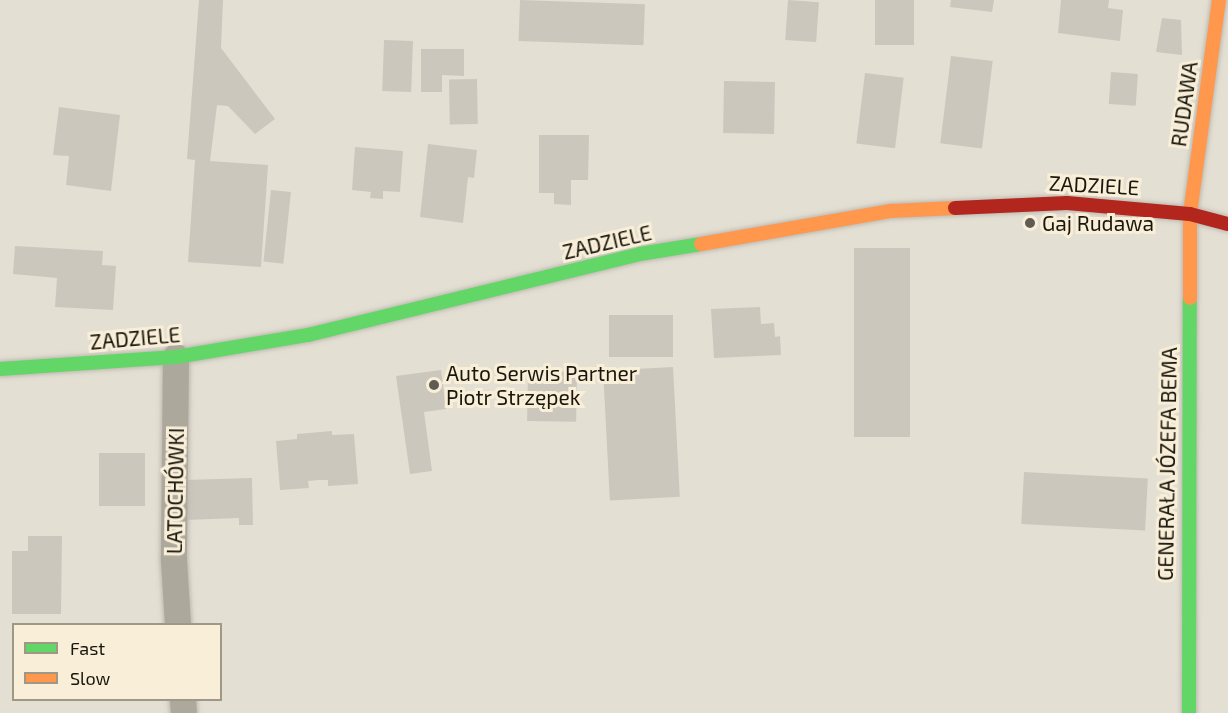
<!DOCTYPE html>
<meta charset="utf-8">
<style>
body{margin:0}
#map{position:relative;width:1228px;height:713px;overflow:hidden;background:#e4dfd3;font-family:"Exo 2",sans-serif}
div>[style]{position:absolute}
.building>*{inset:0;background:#cbc7bd;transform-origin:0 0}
.roads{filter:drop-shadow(0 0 2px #bebab1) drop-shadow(0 0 2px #bebab1)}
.street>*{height:26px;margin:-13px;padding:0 13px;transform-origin:13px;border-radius:13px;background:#ada89c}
.fast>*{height:14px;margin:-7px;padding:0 7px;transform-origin:7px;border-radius:7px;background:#63d668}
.slow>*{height:14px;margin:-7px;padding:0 7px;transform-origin:7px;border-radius:7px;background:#ff974d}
.jam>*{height:14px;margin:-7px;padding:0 7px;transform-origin:7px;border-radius:7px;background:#b3261e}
.dots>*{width:16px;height:16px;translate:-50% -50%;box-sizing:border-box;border:3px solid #f9efd8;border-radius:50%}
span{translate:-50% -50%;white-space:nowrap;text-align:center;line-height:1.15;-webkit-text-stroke:6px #f9efd8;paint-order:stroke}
.street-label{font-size:21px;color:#19160e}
.poi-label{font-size:21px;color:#19160e}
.left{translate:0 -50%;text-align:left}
.legend{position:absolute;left:12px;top:623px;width:210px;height:78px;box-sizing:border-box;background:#f9efd8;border:2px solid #9f9887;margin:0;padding:8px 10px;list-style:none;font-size:18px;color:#19160e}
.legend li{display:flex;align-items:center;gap:12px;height:30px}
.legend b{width:30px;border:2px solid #9f9887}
</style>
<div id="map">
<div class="building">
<i style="clip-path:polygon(199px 0,223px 0,221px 48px,275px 119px,255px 134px,228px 106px,217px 105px,210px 161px,268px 165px,261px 267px,188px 262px,195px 160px,187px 159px)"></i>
<i style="left:520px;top:0;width:125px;height:41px;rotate:2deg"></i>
<i style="left:788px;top:0;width:31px;height:40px;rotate:4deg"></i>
<i style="left:875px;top:0;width:39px;height:45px"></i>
<i style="clip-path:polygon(951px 0,994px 0,992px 12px,950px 7px)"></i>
<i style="clip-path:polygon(1061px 0,1109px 0,1108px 8px,1123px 10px,1120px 41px,1058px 33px)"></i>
<i style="clip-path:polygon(1162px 18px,1181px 20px,1182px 55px,1156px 52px)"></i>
<i style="left:384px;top:40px;width:29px;height:51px;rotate:2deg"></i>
<i style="clip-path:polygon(421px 49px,464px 49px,464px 76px,442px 75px,442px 92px,421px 92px)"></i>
<i style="left:951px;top:56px;width:42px;height:88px;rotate:7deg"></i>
<i style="left:1111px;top:72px;width:27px;height:32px;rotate:4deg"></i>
<i style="left:865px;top:73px;width:39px;height:71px;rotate:7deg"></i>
<i style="left:477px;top:79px;width:45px;height:28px;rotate:89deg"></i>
<i style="left:724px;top:81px;width:51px;height:52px;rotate:1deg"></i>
<i style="clip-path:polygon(59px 107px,120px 115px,111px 191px,66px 185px,69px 156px,53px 155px)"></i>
<i style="clip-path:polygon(539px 135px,589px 135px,588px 180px,571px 180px,571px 205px,554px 204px,554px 193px,539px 193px)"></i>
<i style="clip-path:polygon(428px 144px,477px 150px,474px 178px,468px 177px,463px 223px,420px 217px)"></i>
<i style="clip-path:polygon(355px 147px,403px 151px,400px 192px,383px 191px,383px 199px,370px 198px,371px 192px,352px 190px)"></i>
<i style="left:271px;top:190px;width:20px;height:72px;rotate:6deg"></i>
<i style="clip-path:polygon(15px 246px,103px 251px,102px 265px,116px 266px,113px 310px,55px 307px,57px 278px,13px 274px)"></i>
<i style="left:854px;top:248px;width:56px;height:189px"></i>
<i style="clip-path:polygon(760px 307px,761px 324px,774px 323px,775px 337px,780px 336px,781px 355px,714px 358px,711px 309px)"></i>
<i style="left:609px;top:315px;width:64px;height:42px"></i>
<i style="left:673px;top:367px;width:130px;height:70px;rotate:87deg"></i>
<i style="clip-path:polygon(441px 370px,446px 409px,424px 412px,432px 471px,410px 474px,396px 376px)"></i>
<i style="left:528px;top:371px;width:49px;height:50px;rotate:1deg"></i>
<i style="clip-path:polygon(332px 431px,332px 435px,354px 434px,358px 484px,328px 486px,328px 480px,318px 480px,308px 481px,309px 488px,280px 490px,276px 441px,297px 439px,297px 434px)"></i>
<i style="left:99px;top:453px;width:46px;height:53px"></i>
<i style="left:1024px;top:472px;width:124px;height:52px;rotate:3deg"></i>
<i style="clip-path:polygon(252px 478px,253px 525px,239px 525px,239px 518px,185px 520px,184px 480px)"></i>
<i style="clip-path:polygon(28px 536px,62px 536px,61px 614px,12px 614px,12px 551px,28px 551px)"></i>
</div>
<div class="roads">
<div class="street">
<i style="left:176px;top:357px;width:204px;rotate:90.6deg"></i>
<i style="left:174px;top:561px;width:63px;rotate:86.4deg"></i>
<i style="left:183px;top:700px;width:13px;rotate:86deg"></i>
</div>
<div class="fast">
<i style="left:0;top:369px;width:176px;rotate:-3.9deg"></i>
<i style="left:176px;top:357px;width:134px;rotate:-9.5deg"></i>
<i style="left:308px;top:335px;width:342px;rotate:-13.7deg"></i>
<i style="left:640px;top:254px;width:62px;rotate:-9.3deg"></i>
<i style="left:1189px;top:713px;width:415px;rotate:-89.9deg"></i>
</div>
<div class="slow">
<i style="left:701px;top:244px;width:193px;rotate:-9.9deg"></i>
<i style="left:891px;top:211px;width:64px;rotate:-2.7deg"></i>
<i style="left:1190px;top:298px;width:84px;rotate:-90deg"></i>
<i style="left:1190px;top:214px;width:216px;rotate:-82.3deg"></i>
</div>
<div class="jam">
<i style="left:955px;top:208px;width:112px;rotate:-2.6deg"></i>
<i style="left:1067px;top:203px;width:123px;rotate:5.1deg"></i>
<i style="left:1190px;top:214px;width:39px;rotate:15deg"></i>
</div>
</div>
<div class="dots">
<i style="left:1030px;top:223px;background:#605c53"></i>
<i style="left:434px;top:385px;background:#605c53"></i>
</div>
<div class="street-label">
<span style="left:1184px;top:104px;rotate:-82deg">RUDAWA</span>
<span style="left:1094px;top:185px;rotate:3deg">ZADZIELE</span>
<span style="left:607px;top:242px;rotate:-13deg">ZADZIELE</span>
<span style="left:135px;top:338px;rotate:-5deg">ZADZIELE</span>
<span style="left:1167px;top:464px;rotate:-89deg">GENERAŁA JÓZEFA BEMA</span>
<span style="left:175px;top:491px;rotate:-89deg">LATOCHÓWKI</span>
</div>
<div class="poi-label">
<span class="left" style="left:1042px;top:223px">Gaj Rudawa</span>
<span class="left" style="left:446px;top:385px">Auto Serwis Partner<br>Piotr Strzępek</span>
</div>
<ul class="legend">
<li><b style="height:8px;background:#63d668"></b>Fast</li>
<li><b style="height:8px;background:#ff974d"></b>Slow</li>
</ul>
</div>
